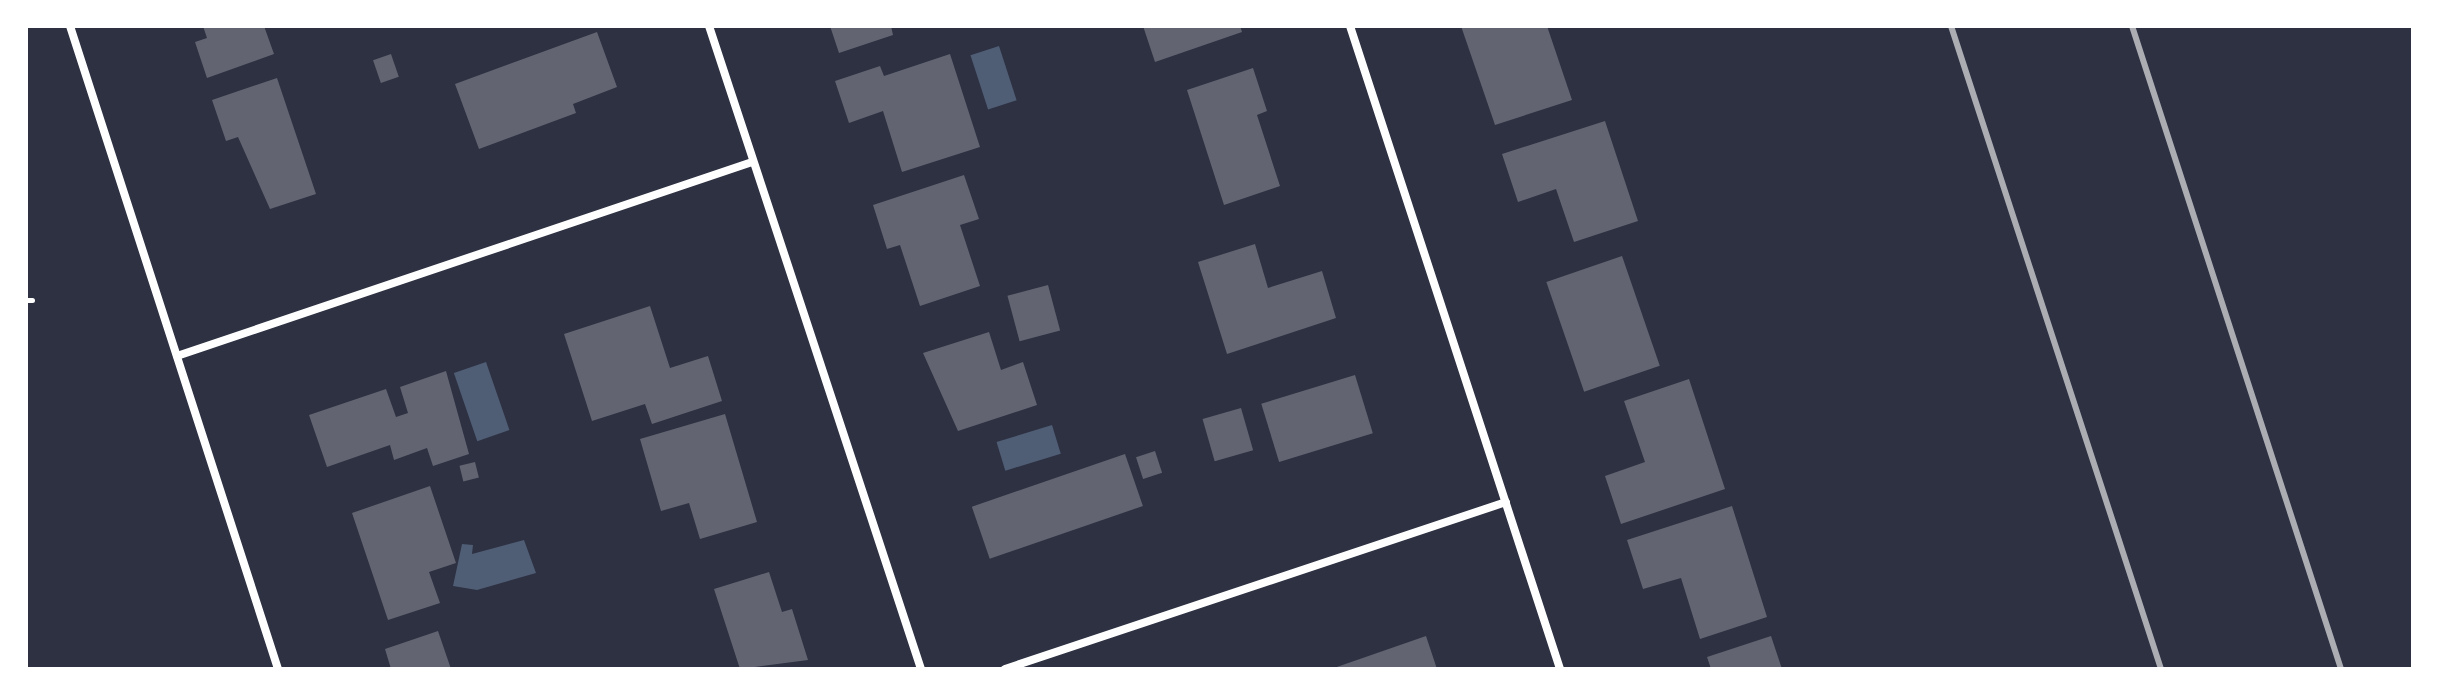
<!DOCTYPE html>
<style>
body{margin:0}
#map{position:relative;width:2439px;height:695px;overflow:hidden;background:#2d3142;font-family:"Space Grotesk",sans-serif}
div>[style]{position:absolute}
.water>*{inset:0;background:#4f5d75;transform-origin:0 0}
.building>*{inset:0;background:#626471;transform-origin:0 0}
.path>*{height:5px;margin:-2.5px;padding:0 2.5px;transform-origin:2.5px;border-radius:2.5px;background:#fff}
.minor>*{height:8px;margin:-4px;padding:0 4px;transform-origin:4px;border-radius:4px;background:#fff}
.rail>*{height:6px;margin:-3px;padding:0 3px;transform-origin:3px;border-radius:3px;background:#abadb3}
span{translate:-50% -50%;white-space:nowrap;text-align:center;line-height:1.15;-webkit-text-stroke:8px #fff;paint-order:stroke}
.frame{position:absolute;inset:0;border:28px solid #fff;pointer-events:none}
</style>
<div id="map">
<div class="water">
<i style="left:999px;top:46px;width:57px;height:30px;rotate:72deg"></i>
<i style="left:486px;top:362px;width:72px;height:34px;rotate:71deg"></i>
<i style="left:1052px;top:425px;width:30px;height:58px;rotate:73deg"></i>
<i style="clip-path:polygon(524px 540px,536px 573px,477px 590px,453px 586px,462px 544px,473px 545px,472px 554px)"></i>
</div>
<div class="building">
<i style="clip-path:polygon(203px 26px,264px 26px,274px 54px,207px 78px,195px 42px,207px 38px)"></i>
<i style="clip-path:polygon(830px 26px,891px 26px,893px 35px,839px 53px)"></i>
<i style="clip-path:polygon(1143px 26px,1240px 26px,1242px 32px,1155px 62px)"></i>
<i style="clip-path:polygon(1461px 26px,1547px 26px,1572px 100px,1495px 125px)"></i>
<i style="clip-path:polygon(597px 32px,617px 87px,573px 104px,576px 113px,479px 149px,455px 84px)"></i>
<i style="left:391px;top:54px;width:24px;height:19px;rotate:71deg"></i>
<i style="clip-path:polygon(950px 54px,980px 147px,902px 172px,883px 111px,849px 123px,835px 81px,880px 66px,884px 76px)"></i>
<i style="clip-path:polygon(1253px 68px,1267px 111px,1257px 115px,1280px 186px,1224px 205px,1187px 90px)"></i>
<i style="clip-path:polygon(277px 78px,316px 194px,270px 209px,238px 137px,226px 141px,212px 100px)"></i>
<i style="clip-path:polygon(1605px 121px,1638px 221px,1574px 242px,1556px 189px,1518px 202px,1502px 154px)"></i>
<i style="clip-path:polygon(964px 175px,979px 219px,960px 225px,980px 286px,920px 306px,900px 245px,887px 249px,873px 205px)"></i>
<i style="clip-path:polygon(1255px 244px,1268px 288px,1322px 271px,1336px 318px,1227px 354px,1198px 262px)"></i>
<i style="left:1622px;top:256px;width:116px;height:80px;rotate:71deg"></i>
<i style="left:1048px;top:285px;width:47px;height:42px;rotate:75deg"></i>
<i style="clip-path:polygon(650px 306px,670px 368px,708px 356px,722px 401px,652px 424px,645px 404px,592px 421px,564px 334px)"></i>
<i style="clip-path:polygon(989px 332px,1001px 370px,1023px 362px,1037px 405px,958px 431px,923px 353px)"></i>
<i style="clip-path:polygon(446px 371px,469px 454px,433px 466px,427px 448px,394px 460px,390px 445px,327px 467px,309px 415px,386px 389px,396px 417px,408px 413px,400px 387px)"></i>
<i style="left:1355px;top:375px;width:61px;height:98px;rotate:73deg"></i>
<i style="clip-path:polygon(1689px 379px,1725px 489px,1621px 524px,1605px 476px,1645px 462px,1624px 401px)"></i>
<i style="left:1241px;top:408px;width:44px;height:40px;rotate:74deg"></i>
<i style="clip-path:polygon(725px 414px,757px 522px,700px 539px,689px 503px,661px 511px,640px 439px)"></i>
<i style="left:1155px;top:451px;width:23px;height:20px;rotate:72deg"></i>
<i style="left:1125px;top:454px;width:55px;height:162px;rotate:71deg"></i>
<i style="left:475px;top:462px;width:16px;height:16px;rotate:76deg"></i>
<i style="clip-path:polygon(430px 486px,456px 563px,429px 572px,440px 603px,388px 620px,352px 513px)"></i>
<i style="clip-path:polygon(1732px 506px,1767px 617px,1700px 639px,1681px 578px,1643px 589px,1627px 540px)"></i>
<i style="clip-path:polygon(769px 572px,782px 612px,792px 609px,808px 660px,740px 669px,714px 589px)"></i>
<i style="clip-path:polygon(438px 631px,451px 669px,391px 669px,385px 649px)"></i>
<i style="clip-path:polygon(1426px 636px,1437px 669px,1331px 669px)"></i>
<i style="clip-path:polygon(1771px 636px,1782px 669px,1711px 669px,1707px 657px)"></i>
</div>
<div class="path">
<i style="left:26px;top:300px;width:6px"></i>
</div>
<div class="minor">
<i style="left:70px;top:26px;width:676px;rotate:72.07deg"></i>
<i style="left:709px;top:26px;width:677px;rotate:71.75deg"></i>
<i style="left:1350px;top:26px;width:676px;rotate:71.91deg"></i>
<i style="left:177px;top:356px;width:607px;rotate:-18.64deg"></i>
<i style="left:1005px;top:669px;width:528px;rotate:-18.43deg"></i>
</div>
<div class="rail">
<i style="left:1951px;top:26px;width:676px;rotate:71.91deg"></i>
<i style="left:2132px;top:26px;width:676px;rotate:71.99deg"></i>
</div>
<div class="frame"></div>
</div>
